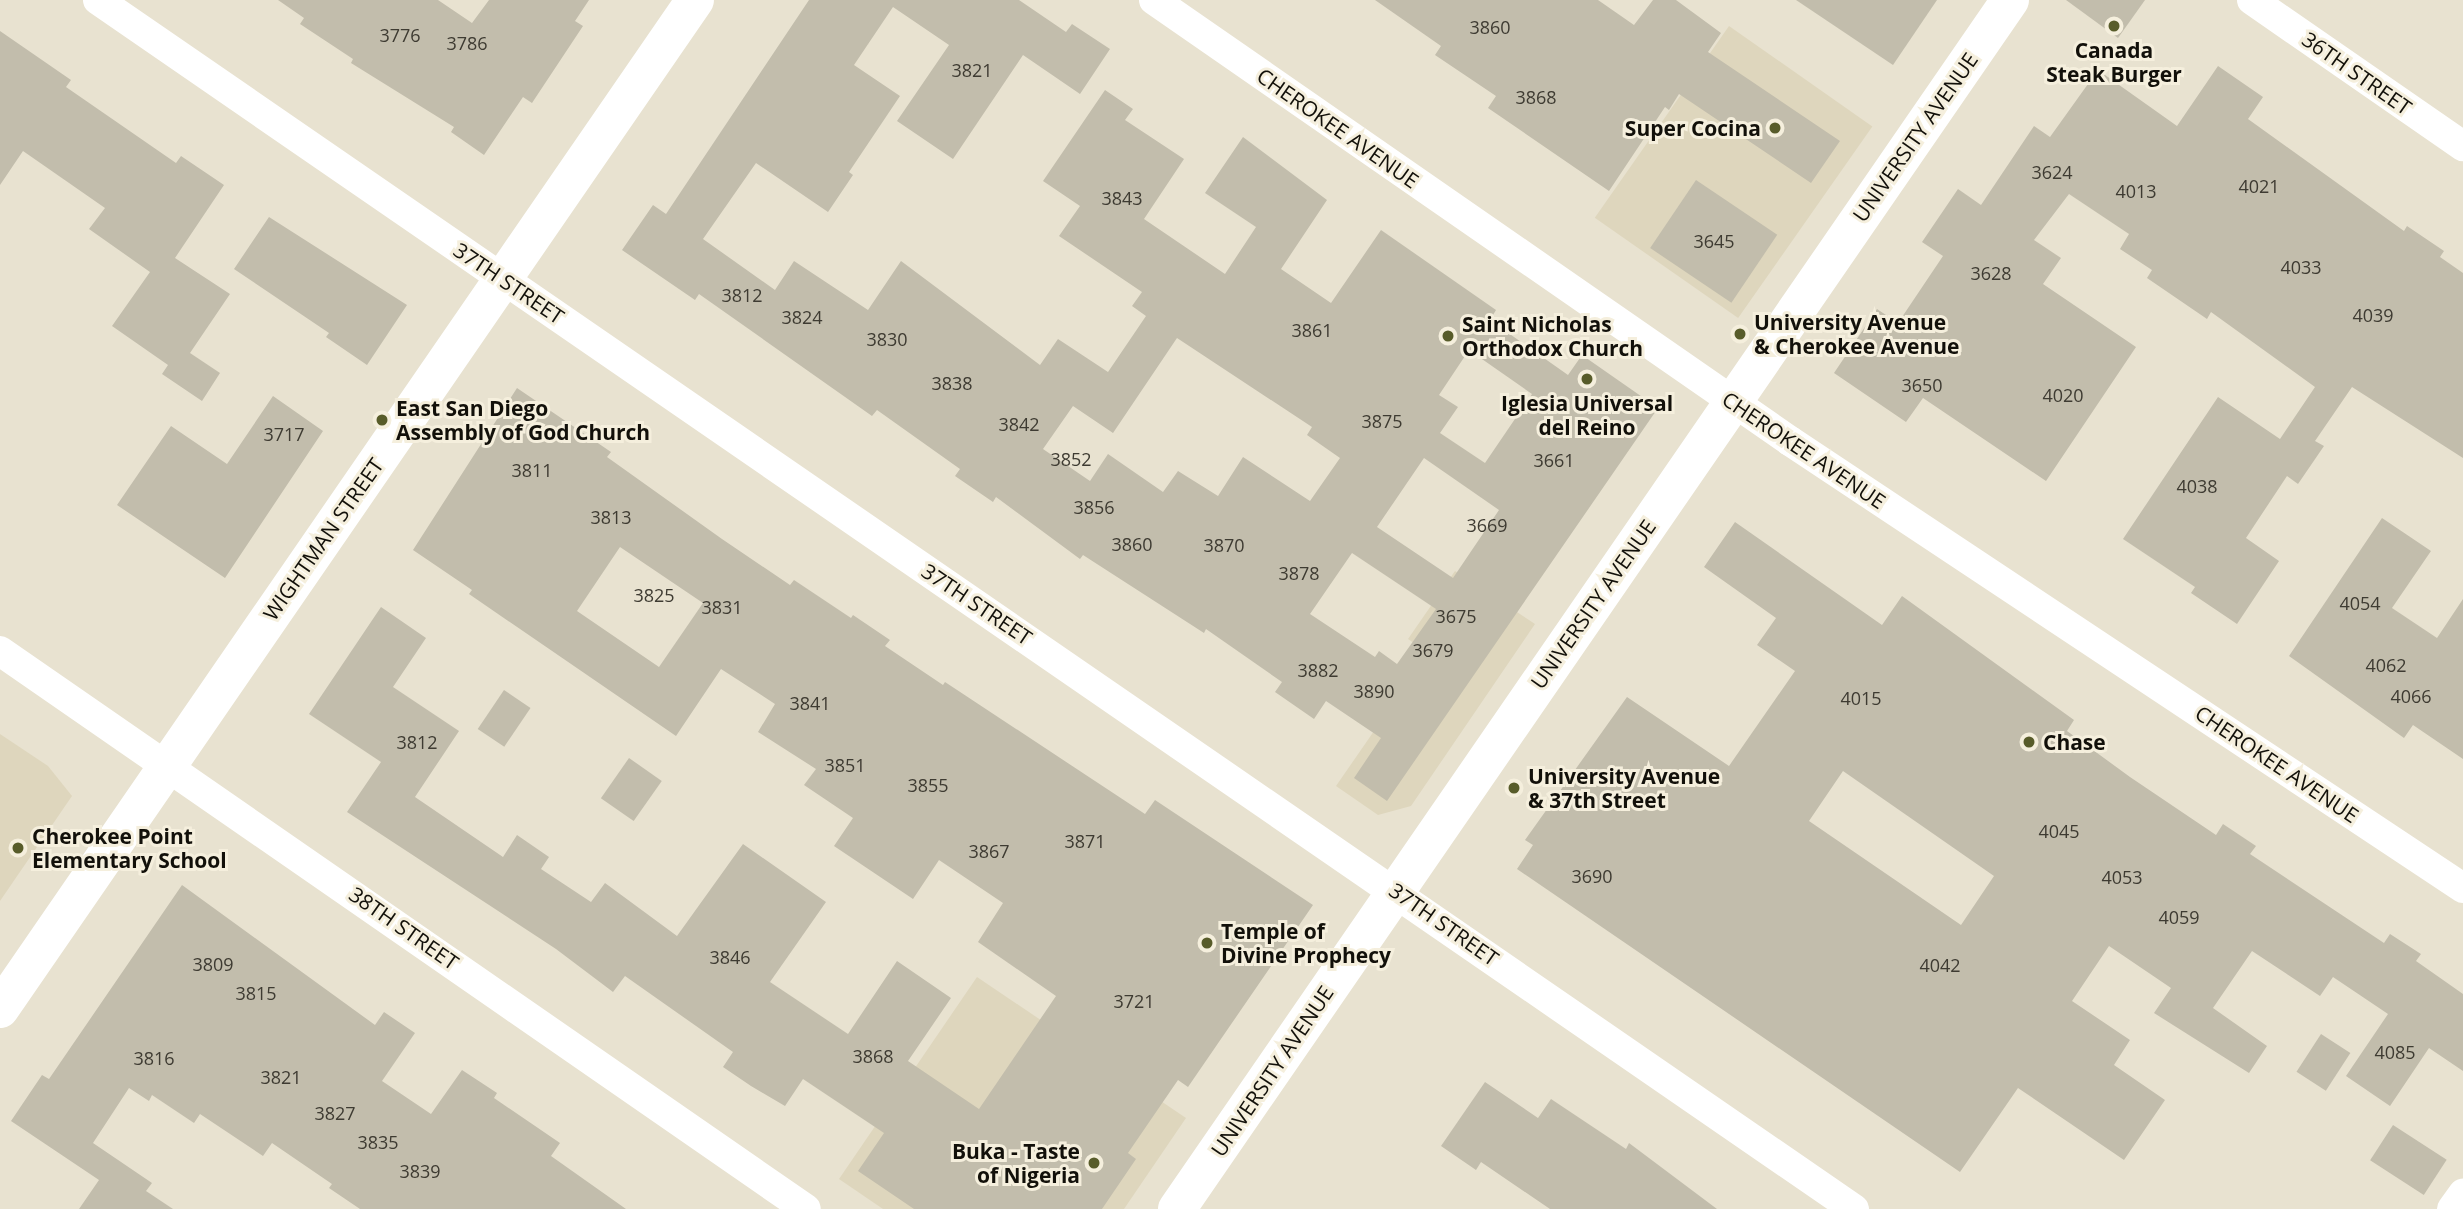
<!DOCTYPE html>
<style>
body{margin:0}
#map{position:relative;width:2463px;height:1209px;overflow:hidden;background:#e8e2d0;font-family:"Open Sans",sans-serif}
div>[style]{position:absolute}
.built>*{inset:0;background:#ded6bd;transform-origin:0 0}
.building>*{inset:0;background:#c2bdac;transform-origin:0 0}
.street>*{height:30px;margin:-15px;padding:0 15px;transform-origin:15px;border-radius:15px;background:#fff}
.secondary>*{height:38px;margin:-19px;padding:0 19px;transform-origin:19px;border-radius:19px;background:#fff}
.primary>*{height:38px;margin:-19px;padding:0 19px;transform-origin:19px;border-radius:19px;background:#fff}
.dots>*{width:19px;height:19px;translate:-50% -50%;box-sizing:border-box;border:4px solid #f5efdd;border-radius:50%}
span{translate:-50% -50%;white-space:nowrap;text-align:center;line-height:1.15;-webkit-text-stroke:6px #f5efdd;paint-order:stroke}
.number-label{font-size:18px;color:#3e3b32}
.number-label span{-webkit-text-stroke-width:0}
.poi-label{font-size:21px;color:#12100a;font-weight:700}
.right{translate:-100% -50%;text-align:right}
.left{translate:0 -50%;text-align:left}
.street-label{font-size:21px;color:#12100a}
</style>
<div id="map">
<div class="built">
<i style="left:1729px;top:26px;width:175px;height:234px;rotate:35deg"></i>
<i style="clip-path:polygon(1455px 571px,1535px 624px,1411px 806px,1378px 815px,1336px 786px,1428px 653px,1408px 639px)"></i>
<i style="clip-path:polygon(0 734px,48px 766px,72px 796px,0 901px)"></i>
<i style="clip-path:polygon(977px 977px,1186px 1118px,1124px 1209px,883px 1209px,839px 1179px)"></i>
</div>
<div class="building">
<i style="clip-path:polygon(278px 0,438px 0,472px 23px,489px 0,589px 0,575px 21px,583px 26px,532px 103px,523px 97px,484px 155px,451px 132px,454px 127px,351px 63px,353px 59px,300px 24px,304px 18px)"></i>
<i style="clip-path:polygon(evenodd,809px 0,1019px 0,1066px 32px,1072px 24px,1110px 49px,1080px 94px,1023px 55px,953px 159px,897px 121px,949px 45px,893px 7px,854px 65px,900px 96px,849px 172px,853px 175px,828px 212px,756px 163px,703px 239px,775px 290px,794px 261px,868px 310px,901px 261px,1040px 365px,1058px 339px,1108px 372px,1146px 316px,1132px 306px,1142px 292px,1059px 236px,1080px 206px,1043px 181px,1105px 90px,1133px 109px,1125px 120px,1184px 159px,1144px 219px,1225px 274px,1256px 227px,1205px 193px,1243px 137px,1327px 200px,1281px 269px,1331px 303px,1381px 230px,1496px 310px,1490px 320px,1568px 375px,1582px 355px,1658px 408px,1387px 801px,1354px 778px,1381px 738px,1326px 701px,1314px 719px,1275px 692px,1282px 682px,1206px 629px,1204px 633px,1083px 555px,1080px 559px,996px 497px,993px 502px,955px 476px,960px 469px,877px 410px,872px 416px,699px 294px,695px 300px,622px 250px,653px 205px,666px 214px,809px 0,1177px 338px,1312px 427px,1307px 435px,1340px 458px,1310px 501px,1243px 457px,1218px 496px,1178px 471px,1163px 492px,1108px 454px,1090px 481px,1043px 449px,1073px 406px,1113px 433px,1177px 338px,809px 0,1469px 350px,1532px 394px,1485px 463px,1440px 433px,1458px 407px,1439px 395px,1469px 350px,809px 0,1424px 458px,1499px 510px,1453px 578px,1377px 527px,1424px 458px,809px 0,1352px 553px,1436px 609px,1397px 664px,1379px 651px,1375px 657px,1310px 614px,1352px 553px)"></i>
<i style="clip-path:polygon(1375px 0,1598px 0,1634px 25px,1653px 0,1676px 0,1721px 33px,1708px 52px,1840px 141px,1811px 183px,1679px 94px,1669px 110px,1665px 107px,1609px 191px,1488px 108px,1496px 96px,1435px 55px,1441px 46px)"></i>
<i style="clip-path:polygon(1796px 0,1937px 0,1893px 65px)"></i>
<i style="clip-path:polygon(2066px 0,2145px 0,2118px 38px)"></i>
<i style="clip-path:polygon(0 31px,71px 80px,66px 87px,176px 163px,181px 156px,224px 185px,175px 258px,230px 294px,190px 353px,220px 373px,202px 401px,162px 374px,168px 365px,112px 326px,150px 272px,89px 229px,105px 208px,23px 151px,0 185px)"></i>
<i style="clip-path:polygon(2218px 66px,2263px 97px,2248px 119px,2404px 231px,2407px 226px,2444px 251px,2440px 257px,2463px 273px,2463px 458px,2352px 387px,2315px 441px,2324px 446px,2298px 484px,2287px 476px,2246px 538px,2279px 561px,2237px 624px,2191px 593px,2195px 587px,2123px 539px,2218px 397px,2280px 439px,2315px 387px,2211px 312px,2207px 319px,2147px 278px,2152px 270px,2120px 249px,2129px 234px,2069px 194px,2034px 240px,2061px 258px,2043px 284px,2136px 347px,2046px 481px,1923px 398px,1906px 422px,1834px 373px,1877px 309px,1898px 323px,1943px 256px,1922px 242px,1958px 189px,1981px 205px,2034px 126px,2050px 137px,2098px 70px,2177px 126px)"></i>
<i style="left:1696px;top:180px;width:98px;height:82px;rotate:34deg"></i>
<i style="clip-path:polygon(269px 217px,407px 305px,367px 365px,326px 337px,329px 333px,234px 269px)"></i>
<i style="clip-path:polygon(evenodd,517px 388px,611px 452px,607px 457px,722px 539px,790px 585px,794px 580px,851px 618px,853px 615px,890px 640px,885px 646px,943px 685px,945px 682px,1145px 814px,1155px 800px,1313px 905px,1188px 1087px,1178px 1080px,1128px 1153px,1136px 1159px,1102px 1209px,914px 1209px,858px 1171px,884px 1133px,803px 1079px,785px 1106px,751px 1086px,723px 1067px,733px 1052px,625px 976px,613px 992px,556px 949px,347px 812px,381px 762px,309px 714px,381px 607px,426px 638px,393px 687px,459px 731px,415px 797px,503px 857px,517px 835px,549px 857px,541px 869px,591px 902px,605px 883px,677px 936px,743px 844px,826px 902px,770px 982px,848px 1034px,897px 961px,951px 998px,908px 1061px,979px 1109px,1056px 996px,978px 942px,1003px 903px,939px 860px,913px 899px,834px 846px,853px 818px,804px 785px,816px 769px,758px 732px,775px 704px,721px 669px,676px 736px,469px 594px,472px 590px,413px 550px,517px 388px,620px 547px,703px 603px,659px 667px,577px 611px,620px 547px)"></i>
<i style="clip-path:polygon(273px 396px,323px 431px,225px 578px,117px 505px,171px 426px,227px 464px)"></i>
<i style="clip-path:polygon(2382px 518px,2431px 551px,2392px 608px,2437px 638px,2463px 599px,2463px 759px,2413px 725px,2404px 738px,2289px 656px)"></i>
<i style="clip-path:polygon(evenodd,1735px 522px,1882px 625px,1902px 596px,2074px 720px,2067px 731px,2130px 777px,2216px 835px,2223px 824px,2256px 846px,2250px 854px,2384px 943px,2390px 934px,2421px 954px,2416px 961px,2463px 994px,2463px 1071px,2429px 1048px,2390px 1106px,2346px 1076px,2388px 1014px,2333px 977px,2320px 996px,2252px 951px,2213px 1008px,2267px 1046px,2249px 1073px,2154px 1013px,2171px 988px,2109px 946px,2072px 1001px,2130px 1040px,2114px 1065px,2165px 1100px,2124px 1160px,2018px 1088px,1960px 1172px,1517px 869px,1533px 845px,1525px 840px,1627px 697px,1729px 766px,1795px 671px,1757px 645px,1776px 618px,1704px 567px,1735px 522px,1843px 771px,1994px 876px,1961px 925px,1809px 821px,1843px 771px)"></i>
<i style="left:504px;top:690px;width:32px;height:47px;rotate:34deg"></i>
<i style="left:629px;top:758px;width:40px;height:49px;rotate:35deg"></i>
<i style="clip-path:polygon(182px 885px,375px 1025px,384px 1012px,415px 1033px,382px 1081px,431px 1114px,462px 1070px,497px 1093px,494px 1098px,560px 1143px,551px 1156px,626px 1209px,360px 1209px,329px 1188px,332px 1184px,272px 1143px,263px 1156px,200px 1114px,194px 1123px,152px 1095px,149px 1101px,129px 1088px,93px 1143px,152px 1183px,146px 1191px,173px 1209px,79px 1209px,99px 1180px,11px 1121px,42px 1075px,49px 1079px)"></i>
<i style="left:2321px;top:1034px;width:35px;height:45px;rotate:33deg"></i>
<i style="clip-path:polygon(1485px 1082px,1538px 1118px,1551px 1099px,1626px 1149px,1629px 1143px,1717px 1209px,1550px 1209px,1481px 1162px,1476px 1170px,1441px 1146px)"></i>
<i style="left:2393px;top:1125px;width:64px;height:42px;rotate:33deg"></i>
</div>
<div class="street">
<i style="left:98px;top:0;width:2132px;rotate:34.55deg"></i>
<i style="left:1154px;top:0;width:774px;rotate:34.74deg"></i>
<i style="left:1790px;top:441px;width:808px;rotate:33.59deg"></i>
<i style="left:2252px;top:0;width:257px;rotate:34.7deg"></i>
<i style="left:0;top:651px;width:980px;rotate:34.7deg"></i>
<i style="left:2452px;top:1209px;width:19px;rotate:-54deg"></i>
</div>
<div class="secondary">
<i style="left:0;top:1009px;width:1225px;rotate:-55.44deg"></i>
</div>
<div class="primary">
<i style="left:1177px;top:1209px;width:1468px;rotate:-55.43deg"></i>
</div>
<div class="dots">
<i style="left:2114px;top:26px;background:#585c2a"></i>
<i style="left:1775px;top:128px;background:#585c2a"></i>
<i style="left:1740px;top:334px;background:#585c2a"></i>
<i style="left:1448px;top:336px;background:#585c2a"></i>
<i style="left:1587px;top:379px;background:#585c2a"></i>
<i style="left:382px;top:420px;background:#585c2a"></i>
<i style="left:2029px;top:742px;background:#585c2a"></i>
<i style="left:1514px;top:788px;background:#585c2a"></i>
<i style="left:18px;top:848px;background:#585c2a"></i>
<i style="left:1207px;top:943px;background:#585c2a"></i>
<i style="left:1094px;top:1163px;background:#585c2a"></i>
</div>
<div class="number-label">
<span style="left:1490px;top:27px">3860</span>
<span style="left:400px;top:35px">3776</span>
<span style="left:467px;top:43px">3786</span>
<span style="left:972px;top:70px">3821</span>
<span style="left:1536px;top:97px">3868</span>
<span style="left:2052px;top:172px">3624</span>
<span style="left:2259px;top:186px">4021</span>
<span style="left:2136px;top:191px">4013</span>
<span style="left:1122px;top:198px">3843</span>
<span style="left:1714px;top:241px">3645</span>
<span style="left:2301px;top:267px">4033</span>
<span style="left:1991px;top:273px">3628</span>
<span style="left:742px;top:295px">3812</span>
<span style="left:2373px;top:315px">4039</span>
<span style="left:802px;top:317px">3824</span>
<span style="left:1312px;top:330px">3861</span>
<span style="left:887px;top:339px">3830</span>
<span style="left:952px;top:383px">3838</span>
<span style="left:1922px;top:385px">3650</span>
<span style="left:2063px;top:395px">4020</span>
<span style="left:1382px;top:421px">3875</span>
<span style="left:1019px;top:424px">3842</span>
<span style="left:284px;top:434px">3717</span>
<span style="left:1071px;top:459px">3852</span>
<span style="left:1554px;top:460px">3661</span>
<span style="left:532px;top:470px">3811</span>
<span style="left:2197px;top:486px">4038</span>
<span style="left:1094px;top:507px">3856</span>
<span style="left:611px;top:517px">3813</span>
<span style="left:1487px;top:525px">3669</span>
<span style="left:1132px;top:544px">3860</span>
<span style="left:1224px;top:545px">3870</span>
<span style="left:1299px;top:573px">3878</span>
<span style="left:654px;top:595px">3825</span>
<span style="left:2360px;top:603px">4054</span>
<span style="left:722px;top:607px">3831</span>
<span style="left:1456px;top:616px">3675</span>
<span style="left:1433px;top:650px">3679</span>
<span style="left:2386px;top:665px">4062</span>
<span style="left:1318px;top:670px">3882</span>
<span style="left:1374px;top:691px">3890</span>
<span style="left:2411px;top:696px">4066</span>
<span style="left:1861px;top:698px">4015</span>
<span style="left:810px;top:703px">3841</span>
<span style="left:417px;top:742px">3812</span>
<span style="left:845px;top:765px">3851</span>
<span style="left:928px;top:785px">3855</span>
<span style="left:2059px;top:831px">4045</span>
<span style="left:1085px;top:841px">3871</span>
<span style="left:989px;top:851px">3867</span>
<span style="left:1592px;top:876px">3690</span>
<span style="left:2122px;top:877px">4053</span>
<span style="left:2179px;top:917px">4059</span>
<span style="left:730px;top:957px">3846</span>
<span style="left:213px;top:964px">3809</span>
<span style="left:1940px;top:965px">4042</span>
<span style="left:256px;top:993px">3815</span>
<span style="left:1134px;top:1001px">3721</span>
<span style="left:2395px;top:1052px">4085</span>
<span style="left:873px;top:1056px">3868</span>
<span style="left:154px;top:1058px">3816</span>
<span style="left:281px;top:1077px">3821</span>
<span style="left:335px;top:1113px">3827</span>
<span style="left:378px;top:1142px">3835</span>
<span style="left:420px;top:1171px">3839</span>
</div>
<div class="poi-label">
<span style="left:2114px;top:62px">Canada<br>Steak Burger</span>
<span class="right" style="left:1761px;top:128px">Super Cocina</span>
<span class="left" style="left:1754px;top:334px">University Avenue<br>&amp; Cherokee Avenue</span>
<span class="left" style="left:1462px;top:336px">Saint Nicholas<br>Orthodox Church</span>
<span style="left:1587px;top:415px">Iglesia Universal<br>del Reino</span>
<span class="left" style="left:396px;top:420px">East San Diego<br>Assembly of God Church</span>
<span class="left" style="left:2043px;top:742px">Chase</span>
<span class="left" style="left:1528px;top:788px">University Avenue<br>&amp; 37th Street</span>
<span class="left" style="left:32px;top:848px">Cherokee Point<br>Elementary School</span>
<span class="left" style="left:1221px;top:943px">Temple of<br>Divine Prophecy</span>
<span class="right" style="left:1080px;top:1163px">Buka - Taste<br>of Nigeria</span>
</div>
<div class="street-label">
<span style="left:2357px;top:73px;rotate:35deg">36TH STREET</span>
<span style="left:1338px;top:128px;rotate:35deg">CHEROKEE AVENUE</span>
<span style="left:1915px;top:137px;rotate:-55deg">UNIVERSITY AVENUE</span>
<span style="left:509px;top:283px;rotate:34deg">37TH STREET</span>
<span style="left:1804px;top:450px;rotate:34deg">CHEROKEE AVENUE</span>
<span style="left:323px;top:539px;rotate:-55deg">WIGHTMAN STREET</span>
<span style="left:977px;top:604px;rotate:34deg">37TH STREET</span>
<span style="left:1593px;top:604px;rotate:-55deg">UNIVERSITY AVENUE</span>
<span style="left:2277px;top:764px;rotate:34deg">CHEROKEE AVENUE</span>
<span style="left:1444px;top:924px;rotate:35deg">37TH STREET</span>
<span style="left:404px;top:928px;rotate:35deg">38TH STREET</span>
<span style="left:1272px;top:1071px;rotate:-56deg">UNIVERSITY AVENUE</span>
</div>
</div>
